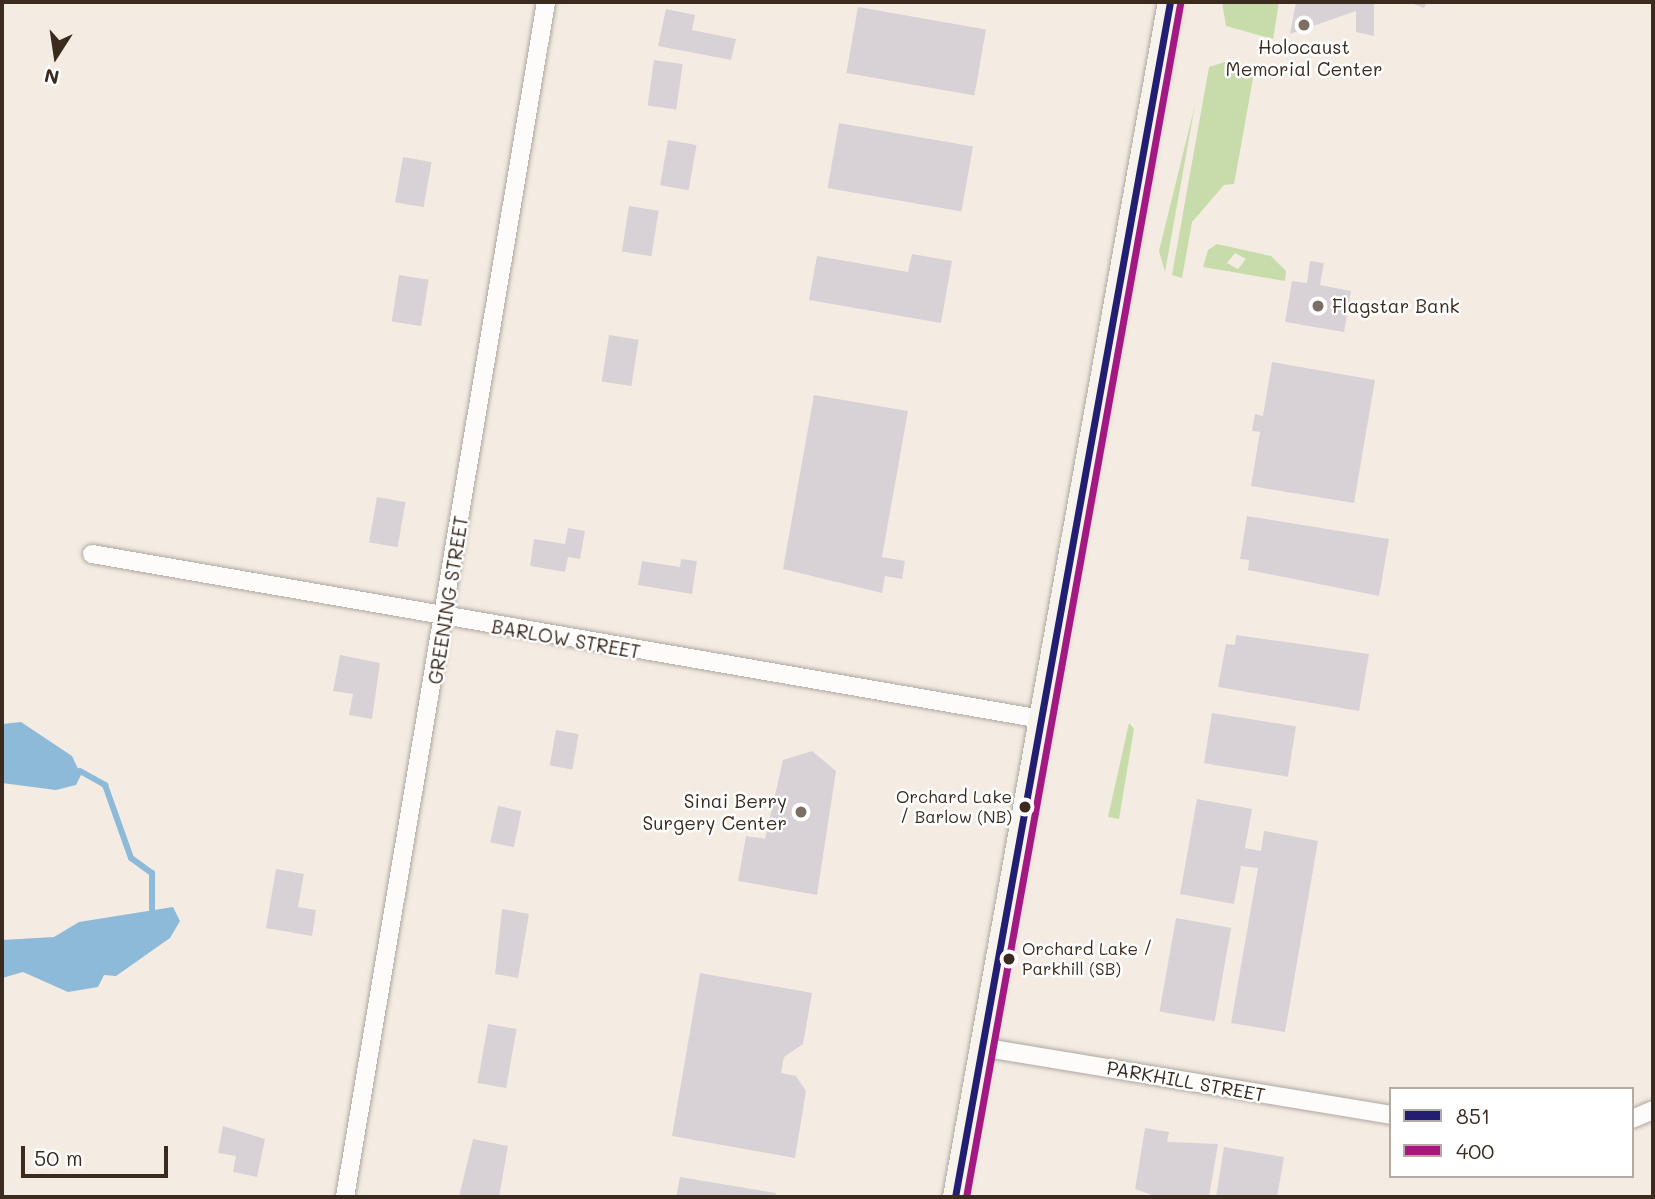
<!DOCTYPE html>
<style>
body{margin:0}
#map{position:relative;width:1655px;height:1199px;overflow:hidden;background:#f4ece3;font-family:Mali,sans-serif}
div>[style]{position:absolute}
.green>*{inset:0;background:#c7dcaa}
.water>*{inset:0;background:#8dbad9}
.stream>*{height:6px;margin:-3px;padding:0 3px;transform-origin:3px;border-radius:3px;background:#8dbad9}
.building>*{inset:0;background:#d8d2d6;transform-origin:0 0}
.roads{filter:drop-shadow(0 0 2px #aea7a0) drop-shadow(0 0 2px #aea7a0)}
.street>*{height:18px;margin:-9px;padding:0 9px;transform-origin:9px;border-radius:9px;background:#fdfcfb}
.secondary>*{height:24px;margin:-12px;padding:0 12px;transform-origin:12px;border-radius:12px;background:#f7f3ed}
.bus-1>*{height:7px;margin:-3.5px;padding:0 3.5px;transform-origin:3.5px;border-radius:3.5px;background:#221e72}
.bus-2>*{height:7px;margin:-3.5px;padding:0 3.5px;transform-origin:3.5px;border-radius:3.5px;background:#a31984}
.dots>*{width:19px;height:19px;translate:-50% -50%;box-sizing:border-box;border:4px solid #fff;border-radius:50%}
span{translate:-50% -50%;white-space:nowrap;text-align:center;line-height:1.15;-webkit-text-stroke:5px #fff;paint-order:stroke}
.bus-label{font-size:17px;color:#3b2a1e}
.right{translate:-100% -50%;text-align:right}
.left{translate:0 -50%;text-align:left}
.poi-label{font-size:19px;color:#3b2a1e}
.street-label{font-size:19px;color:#3b2a1e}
.frame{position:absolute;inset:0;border:4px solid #3b2a1e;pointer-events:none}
.legend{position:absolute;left:1389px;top:1087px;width:245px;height:91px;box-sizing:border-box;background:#fff;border:2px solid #b1aaa5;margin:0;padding:9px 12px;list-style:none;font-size:21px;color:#3b2a1e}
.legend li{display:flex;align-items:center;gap:14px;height:35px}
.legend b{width:35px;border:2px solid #b1aaa5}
.north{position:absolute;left:21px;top:21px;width:70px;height:70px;-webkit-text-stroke:5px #fff;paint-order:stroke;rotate:192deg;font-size:19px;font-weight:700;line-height:28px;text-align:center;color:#3b2a1e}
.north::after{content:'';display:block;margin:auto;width:24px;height:32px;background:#3b2a1e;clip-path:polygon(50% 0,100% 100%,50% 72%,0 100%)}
.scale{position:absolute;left:21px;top:1146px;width:147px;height:32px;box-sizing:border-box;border:4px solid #3b2a1e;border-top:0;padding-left:9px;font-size:21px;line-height:24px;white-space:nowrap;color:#3b2a1e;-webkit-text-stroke:5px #fff;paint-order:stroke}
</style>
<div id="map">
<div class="green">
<i style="clip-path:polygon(1222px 2px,1279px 2px,1273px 39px,1226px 26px)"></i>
<i style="clip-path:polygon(1225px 62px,1255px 67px,1241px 146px,1234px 184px,1224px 185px,1192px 222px,1182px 278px,1172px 275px,1209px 67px)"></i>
<i style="clip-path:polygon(1196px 101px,1193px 116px,1165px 272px,1159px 251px)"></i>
<i style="clip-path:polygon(evenodd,1217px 244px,1271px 256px,1286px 271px,1285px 281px,1203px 267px,1208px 250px,1217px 244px,1235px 253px,1246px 259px,1238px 269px,1227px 263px,1235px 253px)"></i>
<i style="clip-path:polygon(1129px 723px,1134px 729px,1119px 819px,1108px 817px)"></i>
</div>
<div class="water">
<i style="clip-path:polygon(21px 722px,72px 756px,81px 775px,76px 785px,56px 790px,2px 783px,2px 724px)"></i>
<i style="clip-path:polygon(173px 907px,180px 921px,170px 938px,116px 976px,104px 975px,98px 987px,68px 992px,23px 972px,2px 978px,2px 940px,54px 937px,79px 922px)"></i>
</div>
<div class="stream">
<i style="left:80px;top:771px;width:29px;rotate:29deg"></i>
<i style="left:105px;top:785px;width:77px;rotate:70.4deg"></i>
<i style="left:131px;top:858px;width:26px;rotate:36deg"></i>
<i style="left:152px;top:873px;width:37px;rotate:90deg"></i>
</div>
<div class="building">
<i style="clip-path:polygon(1296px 2px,1374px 2px,1374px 36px,1356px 32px,1356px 11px,1290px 34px)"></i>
<i style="clip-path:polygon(1408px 2px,1427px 2px,1424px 8px)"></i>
<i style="left:858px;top:7px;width:130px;height:67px;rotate:10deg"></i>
<i style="clip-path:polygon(666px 9px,695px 15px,692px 30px,736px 39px,731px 60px,658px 46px)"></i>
<i style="left:654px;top:60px;width:29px;height:46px;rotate:8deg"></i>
<i style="left:839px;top:123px;width:136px;height:66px;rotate:10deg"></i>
<i style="left:668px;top:140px;width:29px;height:46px;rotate:10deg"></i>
<i style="left:403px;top:157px;width:29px;height:46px;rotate:10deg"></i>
<i style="left:629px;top:206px;width:30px;height:46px;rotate:9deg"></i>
<i style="clip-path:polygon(912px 254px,952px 261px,941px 323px,809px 300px,817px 256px,908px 272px)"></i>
<i style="clip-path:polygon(1310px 261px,1324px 263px,1320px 285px,1351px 291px,1344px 332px,1285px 322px,1292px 281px,1307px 283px)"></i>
<i style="left:399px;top:275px;width:30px;height:47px;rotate:9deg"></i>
<i style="left:609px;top:335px;width:30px;height:47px;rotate:9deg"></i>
<i style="clip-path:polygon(1272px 362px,1375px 380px,1354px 503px,1251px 486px,1260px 432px,1252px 431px,1255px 414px,1263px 416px)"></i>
<i style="clip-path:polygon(814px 395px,908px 411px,882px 557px,905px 561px,902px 579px,885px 576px,882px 593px,783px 569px)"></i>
<i style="left:377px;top:497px;width:29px;height:46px;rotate:10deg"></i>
<i style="clip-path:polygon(1247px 516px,1389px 539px,1379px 596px,1248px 570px,1249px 560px,1240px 559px)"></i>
<i style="clip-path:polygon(568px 528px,585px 531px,580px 559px,568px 557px,565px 572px,530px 566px,534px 539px,565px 544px)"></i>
<i style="clip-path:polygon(681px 559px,697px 561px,692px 594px,638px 585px,642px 561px,680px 567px)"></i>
<i style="clip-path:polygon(1236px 635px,1369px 654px,1359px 711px,1218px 687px,1226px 644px,1235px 645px)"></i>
<i style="clip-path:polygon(340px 655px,380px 663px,372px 719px,349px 715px,353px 694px,333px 691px)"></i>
<i style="left:1212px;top:713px;width:85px;height:51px;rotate:9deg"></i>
<i style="left:556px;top:730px;width:23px;height:36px;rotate:10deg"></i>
<i style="clip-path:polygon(812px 751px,836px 771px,817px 895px,738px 881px,746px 836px,765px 839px,783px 760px)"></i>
<i style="clip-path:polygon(1197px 799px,1252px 809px,1245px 848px,1261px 851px,1264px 831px,1318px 841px,1285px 1032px,1231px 1023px,1258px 868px,1241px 866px,1234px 904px,1180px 894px)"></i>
<i style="left:498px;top:806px;width:24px;height:37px;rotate:12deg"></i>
<i style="clip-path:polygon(276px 869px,304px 874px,298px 907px,316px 910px,312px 936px,266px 928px)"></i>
<i style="clip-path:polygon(502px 909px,529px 914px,518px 978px,495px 974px)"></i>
<i style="left:1176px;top:918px;width:56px;height:95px;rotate:10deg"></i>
<i style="clip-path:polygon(700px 973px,812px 993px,803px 1044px,784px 1057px,781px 1073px,796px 1076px,806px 1091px,795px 1158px,672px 1136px)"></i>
<i style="left:488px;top:1024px;width:29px;height:60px;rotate:10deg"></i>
<i style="clip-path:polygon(223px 1126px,265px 1139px,257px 1177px,233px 1172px,236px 1156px,218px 1153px)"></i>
<i style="clip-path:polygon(1145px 1128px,1169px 1132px,1167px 1142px,1218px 1144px,1209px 1197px,1158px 1197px,1135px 1189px)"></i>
<i style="clip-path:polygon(473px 1139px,508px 1146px,499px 1197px,459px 1197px)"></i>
<i style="clip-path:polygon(1224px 1147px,1284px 1157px,1277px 1197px,1216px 1197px)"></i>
<i style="clip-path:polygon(680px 1177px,776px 1193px,775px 1197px,676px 1197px)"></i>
</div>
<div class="roads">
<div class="street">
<i style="left:92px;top:554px;width:963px;rotate:9.86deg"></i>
<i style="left:981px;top:1047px;width:416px;rotate:9.4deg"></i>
<i style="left:1632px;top:1119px;width:23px;rotate:-23deg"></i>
<i style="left:345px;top:1197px;width:1212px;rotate:-80.45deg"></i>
</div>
<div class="secondary">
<i style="left:955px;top:1197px;width:1214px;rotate:-79.8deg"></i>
</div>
</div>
<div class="bus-1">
<i style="left:955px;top:1197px;width:1214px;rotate:-79.8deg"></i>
</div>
<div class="bus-2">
<i style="left:966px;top:1197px;width:1212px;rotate:-79.83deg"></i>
</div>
<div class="dots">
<i style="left:1304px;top:25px;background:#7c6e63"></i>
<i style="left:1318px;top:306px;background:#7c6e63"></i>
<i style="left:1025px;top:807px;background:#3b2a1e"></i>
<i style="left:801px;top:812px;background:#7c6e63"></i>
<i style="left:1009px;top:959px;background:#3b2a1e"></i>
</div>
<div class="bus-label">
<span class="right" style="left:1012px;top:807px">Orchard Lake<br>/ Barlow (NB)</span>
<span class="left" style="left:1022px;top:959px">Orchard Lake /<br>Parkhill (SB)</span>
</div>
<div class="poi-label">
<span style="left:1304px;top:58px">Holocaust<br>Memorial Center</span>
<span class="left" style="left:1332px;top:306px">Flagstar Bank</span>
<span class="right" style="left:787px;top:812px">Sinai Berry<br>Surgery Center</span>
</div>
<div class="street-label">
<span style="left:448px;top:600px;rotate:-81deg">GREENING STREET</span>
<span style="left:566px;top:639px;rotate:10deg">BARLOW STREET</span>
<span style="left:1186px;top:1081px;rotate:10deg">PARKHILL STREET</span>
</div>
<div class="frame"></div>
<ul class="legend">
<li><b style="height:9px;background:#221e72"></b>851</li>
<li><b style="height:9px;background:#a31984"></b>400</li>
</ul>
<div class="north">N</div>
<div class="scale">50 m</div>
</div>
